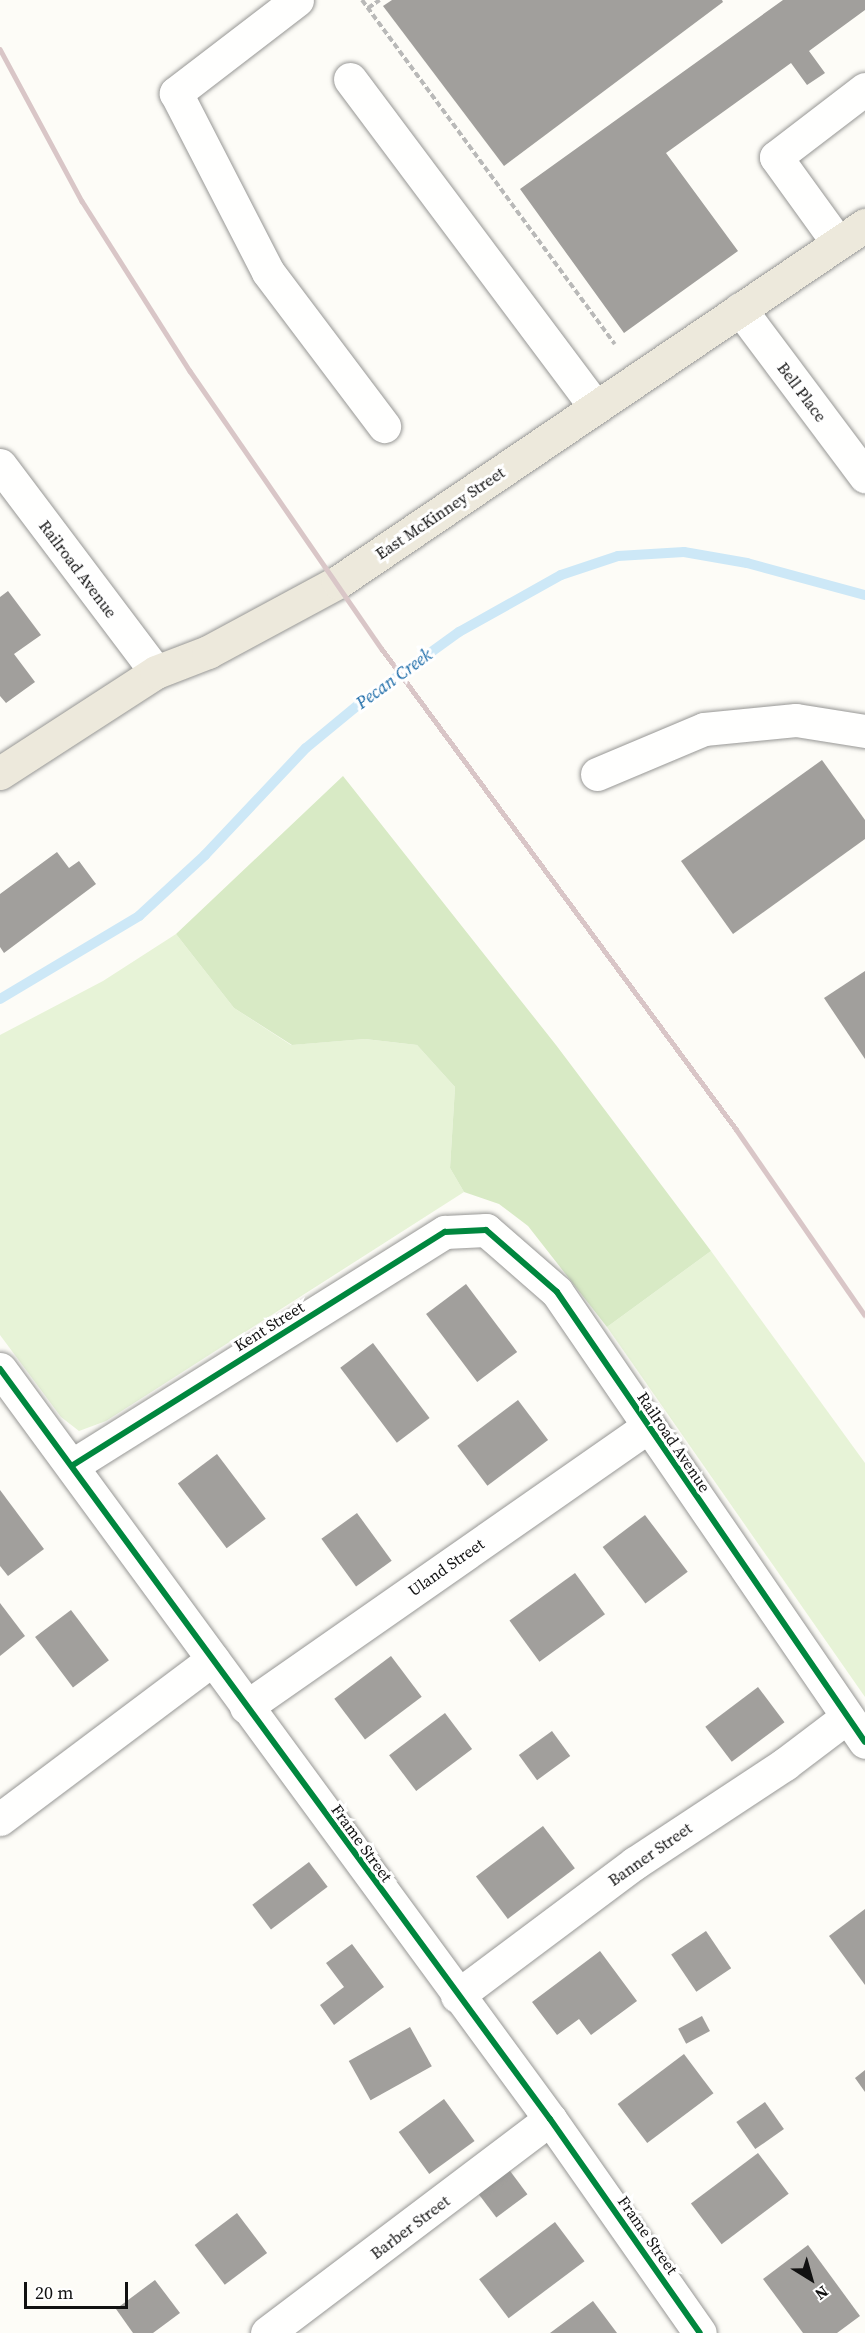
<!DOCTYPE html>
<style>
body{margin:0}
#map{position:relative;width:865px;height:2333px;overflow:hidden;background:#fdfcf7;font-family:"Source Serif 4",serif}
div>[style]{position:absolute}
.green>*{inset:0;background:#e7f3d7}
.forest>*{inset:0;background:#d8eac5}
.stream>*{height:10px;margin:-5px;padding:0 5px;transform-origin:5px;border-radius:5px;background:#cde8f7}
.building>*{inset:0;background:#a19f9c;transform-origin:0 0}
.path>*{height:4px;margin-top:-2px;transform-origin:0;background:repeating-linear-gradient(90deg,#b9b9b8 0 6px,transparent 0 9px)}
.roads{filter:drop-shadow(0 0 2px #979795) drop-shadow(0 0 2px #979795)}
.minor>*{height:33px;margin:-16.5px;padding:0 16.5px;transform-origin:16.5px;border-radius:16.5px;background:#fffffe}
.major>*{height:33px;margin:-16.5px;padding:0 16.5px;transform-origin:16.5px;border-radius:16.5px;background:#ede9dc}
.rail>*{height:4.5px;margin:-2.25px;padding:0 2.25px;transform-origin:2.25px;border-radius:2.25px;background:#d9c6c7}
.cycleway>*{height:6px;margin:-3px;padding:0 3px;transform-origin:3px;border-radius:3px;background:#00873e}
span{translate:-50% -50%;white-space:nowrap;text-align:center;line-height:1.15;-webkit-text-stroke:6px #fff;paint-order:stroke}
.street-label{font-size:16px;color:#111}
.water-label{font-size:18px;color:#1768a6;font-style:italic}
.north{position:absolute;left:781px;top:2249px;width:60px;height:60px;-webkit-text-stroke:4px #fff;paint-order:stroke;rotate:143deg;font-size:16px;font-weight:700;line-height:24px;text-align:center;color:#111}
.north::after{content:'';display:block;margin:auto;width:21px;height:27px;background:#111;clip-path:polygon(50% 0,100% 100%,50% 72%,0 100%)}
.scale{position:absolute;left:24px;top:2282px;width:104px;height:27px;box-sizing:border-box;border:3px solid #111;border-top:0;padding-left:8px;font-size:18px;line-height:21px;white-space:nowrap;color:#111;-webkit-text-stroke:4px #fff;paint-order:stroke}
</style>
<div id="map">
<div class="green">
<i style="clip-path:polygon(176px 934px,234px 1008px,291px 1045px,365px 1039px,417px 1045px,455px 1087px,450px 1168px,464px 1192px,106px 1421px,79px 1431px,61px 1417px,0 1335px,0 1035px,103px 981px)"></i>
<i style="clip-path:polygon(711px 1251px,865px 1463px,865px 1697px,607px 1327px)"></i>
</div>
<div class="forest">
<i style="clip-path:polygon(343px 776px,556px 1045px,711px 1251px,607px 1327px,528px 1226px,499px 1204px,464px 1192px,450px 1168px,455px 1087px,417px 1045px,365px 1039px,292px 1045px,234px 1008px,176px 934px)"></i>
</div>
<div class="stream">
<i style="left:0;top:999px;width:162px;rotate:-30.8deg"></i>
<i style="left:139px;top:916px;width:90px;rotate:-42.7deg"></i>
<i style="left:205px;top:855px;width:147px;rotate:-46.7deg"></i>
<i style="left:306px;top:748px;width:67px;rotate:-39.6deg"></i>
<i style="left:358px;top:705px;width:125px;rotate:-35.9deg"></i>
<i style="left:459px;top:632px;width:117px;rotate:-29.2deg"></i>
<i style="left:561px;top:575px;width:60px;rotate:-18.4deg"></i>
<i style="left:618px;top:556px;width:66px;rotate:-3.5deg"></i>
<i style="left:684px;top:552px;width:64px;rotate:9.9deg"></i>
<i style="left:747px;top:563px;width:122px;rotate:15.2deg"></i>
</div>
<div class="building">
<i style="clip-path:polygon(392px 0,722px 0,723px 2px,504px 166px,383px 6px)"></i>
<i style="clip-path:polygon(783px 0,865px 0,865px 10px,809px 51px,825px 73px,807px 85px,791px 63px,666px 153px,738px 251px,624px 333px,520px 189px)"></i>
<i style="clip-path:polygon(8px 591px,41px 635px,14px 654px,35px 682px,6px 703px,0 696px,0 597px)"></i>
<i style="clip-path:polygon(822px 760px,865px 820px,865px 839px,733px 934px,681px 861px)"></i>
<i style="clip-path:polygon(57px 852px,69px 868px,79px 861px,96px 884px,4px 953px,0 947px,0 894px)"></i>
<i style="clip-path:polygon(865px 971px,865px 1059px,824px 998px)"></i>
<i style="left:466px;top:1284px;width:85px;height:50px;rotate:53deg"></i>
<i style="left:373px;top:1343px;width:94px;height:41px;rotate:53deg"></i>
<i style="left:518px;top:1400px;width:50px;height:76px;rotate:53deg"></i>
<i style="left:217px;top:1454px;width:81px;height:49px;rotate:53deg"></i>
<i style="clip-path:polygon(0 1490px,44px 1549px,8px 1576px,0 1566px)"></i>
<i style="left:357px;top:1513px;width:59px;height:44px;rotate:54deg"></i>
<i style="left:645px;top:1515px;width:71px;height:53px;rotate:53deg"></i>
<i style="left:575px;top:1573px;width:51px;height:81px;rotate:54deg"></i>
<i style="clip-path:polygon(0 1603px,25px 1636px,0 1656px)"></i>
<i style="left:71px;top:1610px;width:63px;height:45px;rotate:53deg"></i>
<i style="left:391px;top:1656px;width:51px;height:71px;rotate:53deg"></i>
<i style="left:758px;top:1687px;width:44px;height:66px;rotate:53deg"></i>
<i style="left:445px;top:1713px;width:45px;height:70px;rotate:53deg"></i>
<i style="left:552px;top:1731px;width:31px;height:41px;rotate:54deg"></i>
<i style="left:543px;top:1826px;width:53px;height:84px;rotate:53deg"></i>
<i style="left:309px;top:1862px;width:31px;height:71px;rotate:53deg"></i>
<i style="clip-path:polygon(865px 1909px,865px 1985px,829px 1936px)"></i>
<i style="left:706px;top:1931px;width:45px;height:42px;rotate:56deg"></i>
<i style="clip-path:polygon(352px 1944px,384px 1987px,334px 2025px,320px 2005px,344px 1987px,326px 1963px)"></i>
<i style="clip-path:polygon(600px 1951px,637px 2001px,591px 2035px,579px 2019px,557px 2035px,532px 2002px)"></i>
<i style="left:702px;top:2016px;width:17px;height:27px;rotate:62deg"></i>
<i style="left:410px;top:2027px;width:45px;height:70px;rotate:61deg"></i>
<i style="left:684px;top:2054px;width:49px;height:83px;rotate:53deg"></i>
<i style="clip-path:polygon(865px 2070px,865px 2092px,855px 2078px)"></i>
<i style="left:444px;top:2099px;width:52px;height:56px;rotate:54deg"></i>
<i style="left:765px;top:2102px;width:33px;height:35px;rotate:55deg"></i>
<i style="left:758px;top:2153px;width:51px;height:84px;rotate:53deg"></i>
<i style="left:507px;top:2167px;width:34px;height:39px;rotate:53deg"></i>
<i style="left:237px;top:2213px;width:50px;height:53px;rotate:53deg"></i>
<i style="left:555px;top:2222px;width:49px;height:95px;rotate:53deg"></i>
<i style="clip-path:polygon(808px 2245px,860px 2316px,837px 2333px,803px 2333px,763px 2279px)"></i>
<i style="clip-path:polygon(155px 2280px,180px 2313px,153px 2333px,133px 2333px,116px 2309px)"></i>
<i style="clip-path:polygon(593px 2301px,617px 2333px,550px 2333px)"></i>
</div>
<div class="path">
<i style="left:362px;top:0;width:427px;rotate:53.7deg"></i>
<i style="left:368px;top:8px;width:14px;rotate:-34deg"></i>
</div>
<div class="roads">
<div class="minor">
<i style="left:297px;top:0;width:153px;rotate:142.5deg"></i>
<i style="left:176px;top:93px;width:201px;rotate:62.8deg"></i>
<i style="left:268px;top:272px;width:193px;rotate:53deg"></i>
<i style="left:350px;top:79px;width:409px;rotate:53.2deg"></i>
<i style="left:838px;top:243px;width:106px;rotate:-125.8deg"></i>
<i style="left:776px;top:157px;width:112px;rotate:-37.4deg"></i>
<i style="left:740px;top:309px;width:209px;rotate:53.2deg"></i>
<i style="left:0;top:465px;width:259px;rotate:53deg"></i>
<i style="left:597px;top:774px;width:116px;rotate:-22.8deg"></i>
<i style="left:704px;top:729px;width:92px;rotate:-5.6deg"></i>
<i style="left:796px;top:720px;width:70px;rotate:9.1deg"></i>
<i style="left:0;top:1369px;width:930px;rotate:53.75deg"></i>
<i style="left:550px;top:2119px;width:261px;rotate:55deg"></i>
<i style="left:73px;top:1465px;width:439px;rotate:-32.1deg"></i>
<i style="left:445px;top:1232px;width:41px;rotate:-2.8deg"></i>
<i style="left:486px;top:1230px;width:94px;rotate:41.1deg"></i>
<i style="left:557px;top:1292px;width:545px;rotate:55.61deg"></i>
<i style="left:246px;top:1707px;width:489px;rotate:-34.9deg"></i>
<i style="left:0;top:1819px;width:266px;rotate:-36.9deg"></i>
<i style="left:457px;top:1996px;width:222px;rotate:-36.8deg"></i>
<i style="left:635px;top:1863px;width:180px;rotate:-33.4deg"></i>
<i style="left:785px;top:1764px;width:78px;rotate:-37.2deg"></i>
<i style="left:267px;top:2333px;width:355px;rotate:-37.1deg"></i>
</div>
<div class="major">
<i style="left:0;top:773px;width:186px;rotate:-32.9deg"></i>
<i style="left:156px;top:672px;width:56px;rotate:-21deg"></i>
<i style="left:208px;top:652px;width:148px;rotate:-28.3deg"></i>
<i style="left:338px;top:582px;width:637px;rotate:-34.11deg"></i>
</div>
</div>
<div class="rail">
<i style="left:0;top:49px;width:173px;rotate:61.7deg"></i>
<i style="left:82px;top:201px;width:201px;rotate:57.6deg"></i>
<i style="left:190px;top:371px;width:338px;rotate:55.4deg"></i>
<i style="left:382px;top:649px;width:596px;rotate:53.59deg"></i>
<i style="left:736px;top:1129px;width:226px;rotate:55.3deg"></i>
</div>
<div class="cycleway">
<i style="left:0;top:1369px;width:930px;rotate:53.75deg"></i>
<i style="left:550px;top:2119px;width:261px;rotate:55deg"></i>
<i style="left:73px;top:1465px;width:439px;rotate:-32.1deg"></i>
<i style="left:445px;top:1232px;width:41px;rotate:-2.8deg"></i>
<i style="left:486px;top:1230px;width:94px;rotate:41.1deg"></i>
<i style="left:557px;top:1292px;width:545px;rotate:55.61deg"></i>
</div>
<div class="street-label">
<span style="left:802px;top:392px;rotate:53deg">Bell Place</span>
<span style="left:440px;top:513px;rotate:-34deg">East McKinney Street</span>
<span style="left:78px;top:569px;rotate:53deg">Railroad Avenue</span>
<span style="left:269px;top:1326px;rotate:-32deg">Kent Street</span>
<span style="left:674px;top:1442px;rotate:56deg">Railroad Avenue</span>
<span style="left:446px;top:1567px;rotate:-35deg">Uland Street</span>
<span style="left:362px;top:1843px;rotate:54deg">Frame Street</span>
<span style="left:650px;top:1854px;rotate:-35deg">Banner Street</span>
<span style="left:410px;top:2227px;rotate:-37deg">Barber Street</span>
<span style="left:648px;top:2235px;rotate:55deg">Frame Street</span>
</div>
<div class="water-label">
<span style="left:394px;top:679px;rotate:-36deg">Pecan Creek</span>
</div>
<div class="north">N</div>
<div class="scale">20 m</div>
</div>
